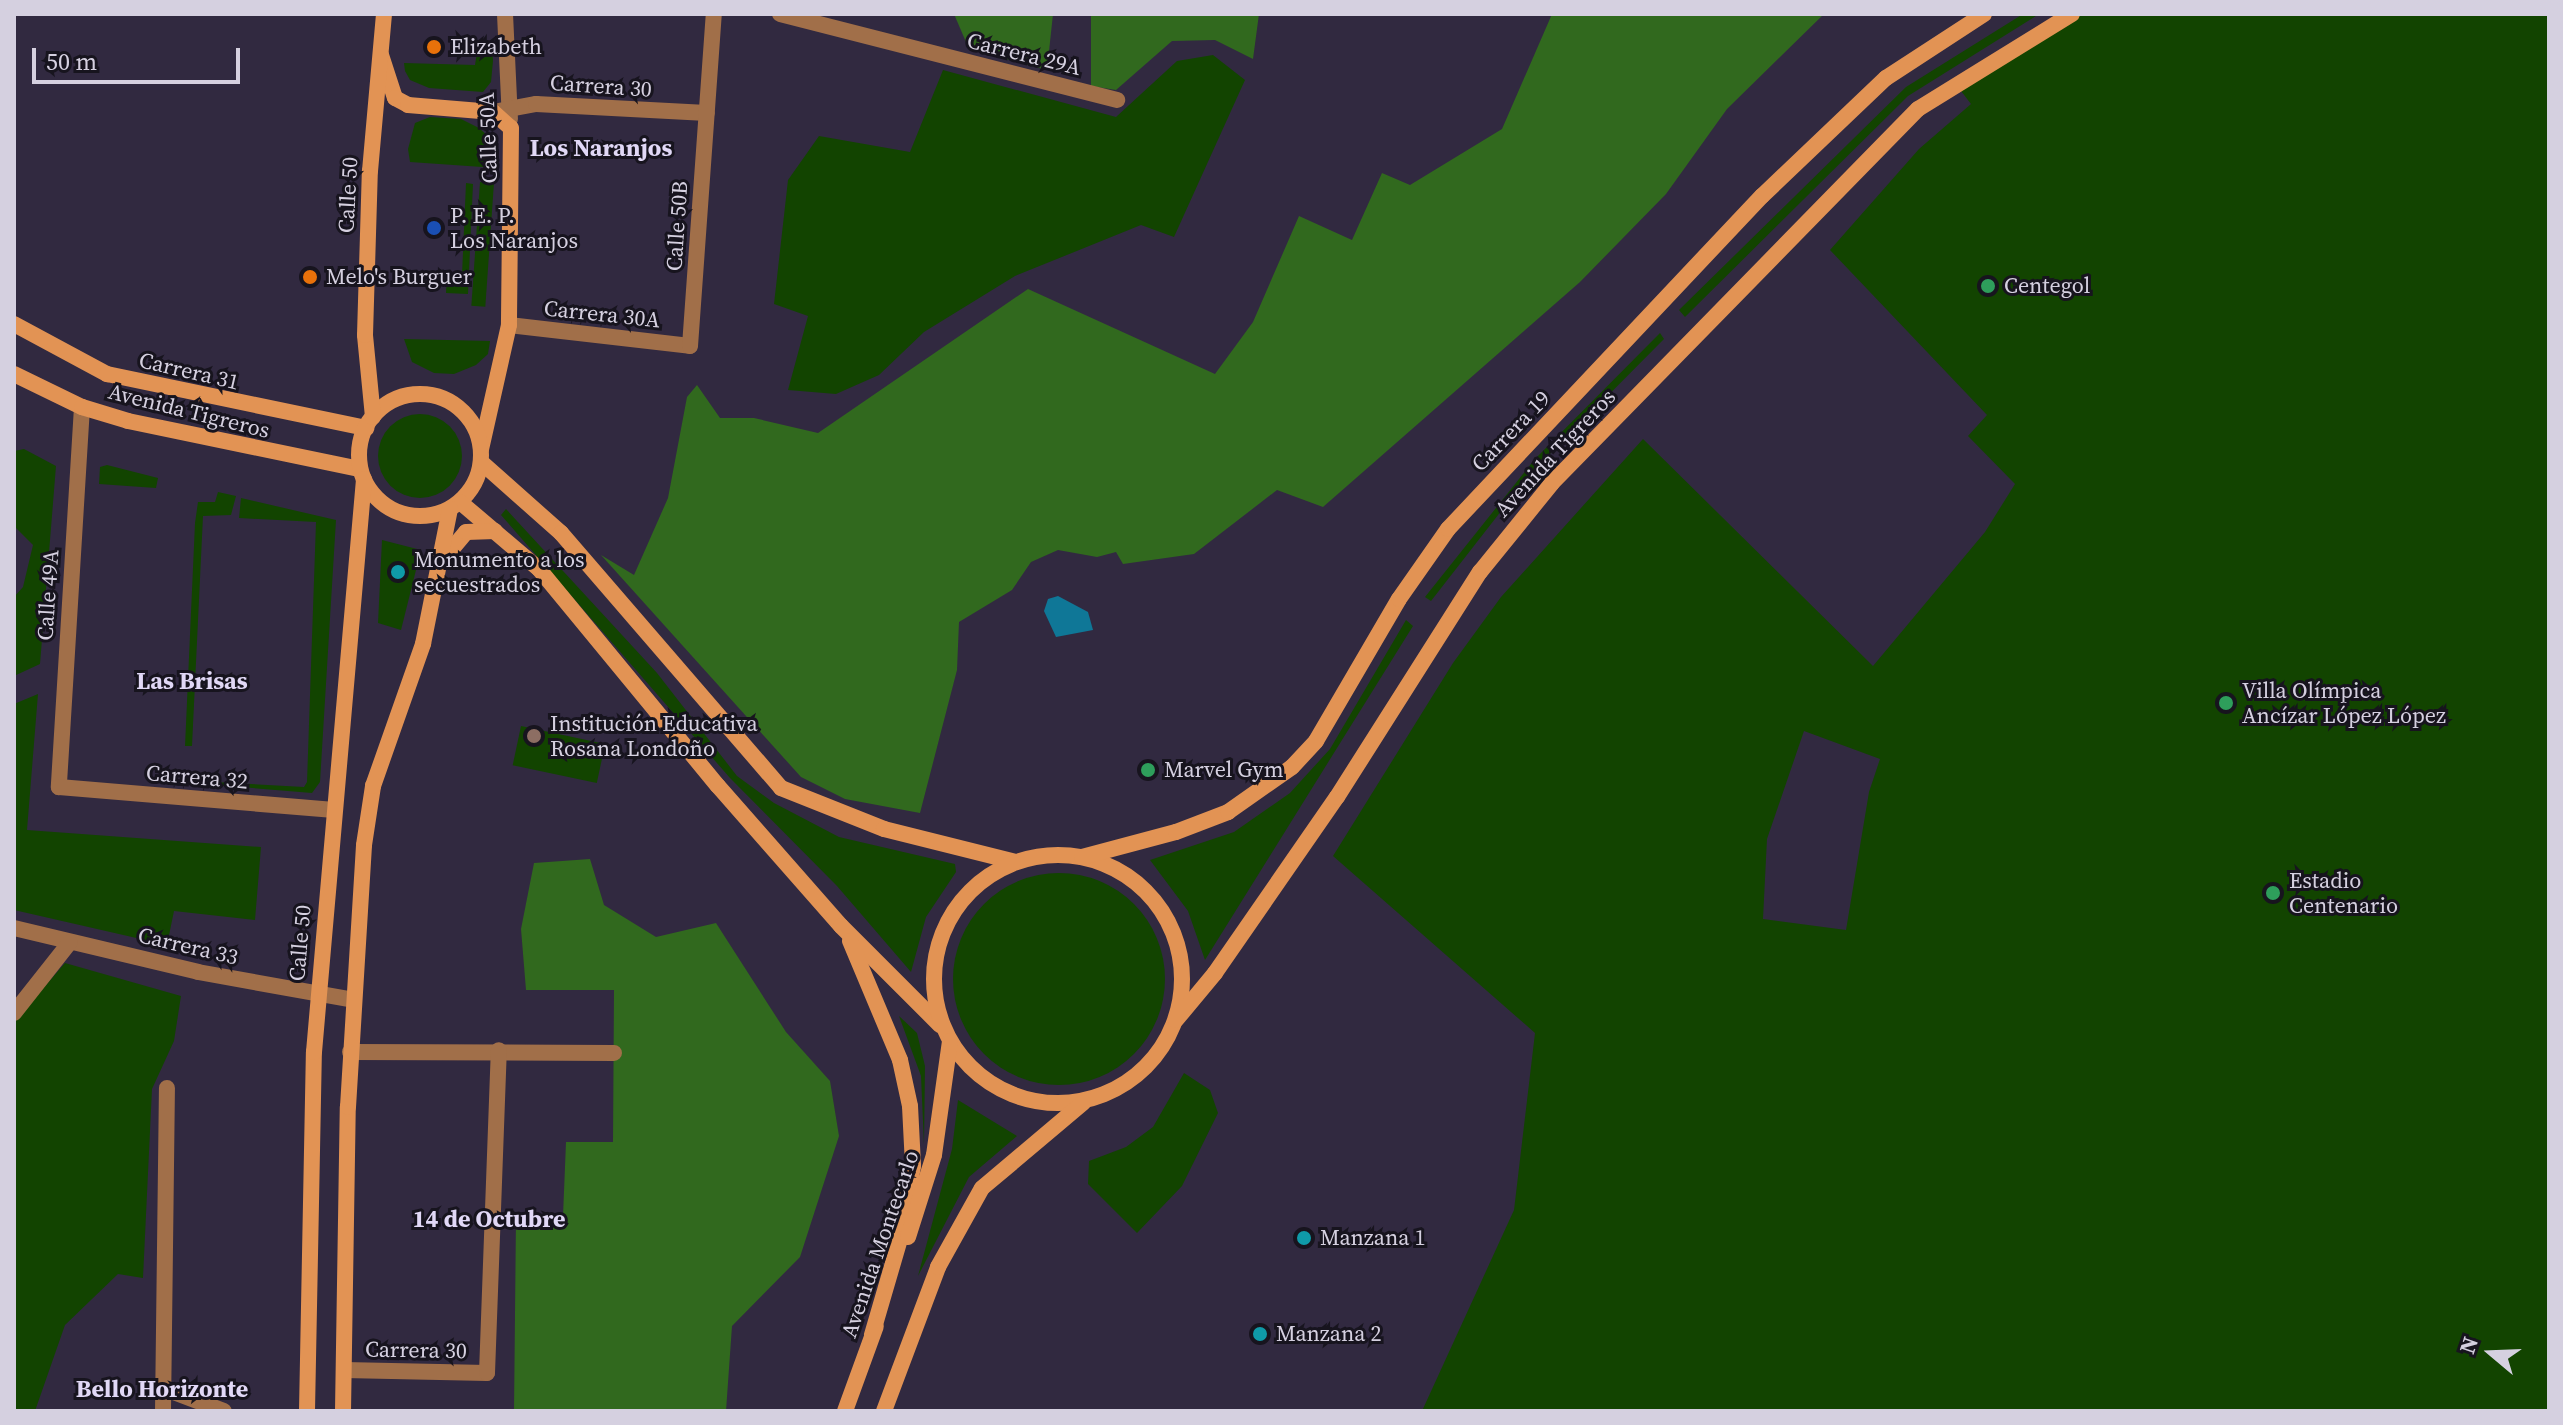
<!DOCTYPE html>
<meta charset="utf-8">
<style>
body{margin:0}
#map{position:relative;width:2563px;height:1425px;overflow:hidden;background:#312940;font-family:"Source Serif 4",serif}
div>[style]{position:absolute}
.green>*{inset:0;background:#124400;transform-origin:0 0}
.round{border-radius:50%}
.forest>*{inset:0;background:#31691e}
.water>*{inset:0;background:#0f7797}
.street>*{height:16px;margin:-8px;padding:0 8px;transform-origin:8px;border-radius:8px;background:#a16f49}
.secondary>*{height:16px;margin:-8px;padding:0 8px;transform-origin:8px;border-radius:8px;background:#e29354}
.secondary>.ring{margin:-8px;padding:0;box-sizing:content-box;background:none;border:16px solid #e29354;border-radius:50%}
.dots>*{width:22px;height:22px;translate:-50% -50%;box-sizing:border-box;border:4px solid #17141e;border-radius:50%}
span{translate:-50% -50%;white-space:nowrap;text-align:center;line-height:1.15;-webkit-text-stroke:6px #17141e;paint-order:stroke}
.poi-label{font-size:22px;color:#d5d0e0}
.left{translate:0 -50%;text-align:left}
.street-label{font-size:22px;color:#d5d0e0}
.neighbourhood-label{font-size:24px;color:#e1d8f6;font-weight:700}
.frame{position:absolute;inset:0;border:16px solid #d5d0e0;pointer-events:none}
.north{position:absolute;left:2451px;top:1313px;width:80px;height:80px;-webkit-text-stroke:6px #17141e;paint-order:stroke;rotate:289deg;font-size:22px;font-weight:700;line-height:32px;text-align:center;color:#d5d0e0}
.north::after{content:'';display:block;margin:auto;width:28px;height:36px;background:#d5d0e0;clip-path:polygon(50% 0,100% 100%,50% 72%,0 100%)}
.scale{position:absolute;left:32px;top:48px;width:208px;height:36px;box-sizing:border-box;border:4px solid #d5d0e0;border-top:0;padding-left:10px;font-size:24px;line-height:28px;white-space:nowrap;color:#d5d0e0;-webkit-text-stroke:6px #17141e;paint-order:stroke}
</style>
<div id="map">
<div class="green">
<i style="clip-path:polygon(2023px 14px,2039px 14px,1908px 96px,1685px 317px,1679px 310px,1906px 87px)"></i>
<i style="clip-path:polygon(evenodd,2072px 14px,2549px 14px,2549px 1411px,1422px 1411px,1514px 1210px,1535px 1033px,1333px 856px,1453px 663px,1501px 597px,1643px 439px,1873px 666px,1985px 532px,2015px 484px,1968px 436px,1987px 415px,1830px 250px,1919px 149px,1971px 104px,1958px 87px,2072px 14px,1804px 731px,1880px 759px,1869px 792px,1846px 930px,1763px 919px,1767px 839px,1804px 731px)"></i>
<i style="clip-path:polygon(478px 46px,492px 48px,493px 61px,491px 82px,483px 92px,429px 88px,410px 80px,405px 71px,404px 63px,475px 65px)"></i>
<i style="clip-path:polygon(1213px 55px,1245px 80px,1174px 237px,1141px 225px,1015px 276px,924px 332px,879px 375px,836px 394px,788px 390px,808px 316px,774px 304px,788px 180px,819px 136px,910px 152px,943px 70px,1116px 117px,1177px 61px)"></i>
<i style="clip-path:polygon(430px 117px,461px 119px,479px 128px,491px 139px,497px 168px,410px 162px,408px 149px,415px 123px)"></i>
<i style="left:480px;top:182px;width:14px;height:124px;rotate:4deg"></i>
<i style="clip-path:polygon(466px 183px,473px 184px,468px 294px,446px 293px,447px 275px,462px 275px)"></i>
<i style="clip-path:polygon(1660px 333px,1664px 339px,1530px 474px,1431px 601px,1425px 597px,1535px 459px)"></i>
<i style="clip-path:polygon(404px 339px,490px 341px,488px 354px,476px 365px,454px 374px,434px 373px,412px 362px)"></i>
<i class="round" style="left:378px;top:414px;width:84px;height:84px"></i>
<i style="clip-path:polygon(24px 449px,56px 466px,40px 664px,14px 676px,14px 597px,23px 587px,33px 545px,14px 526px,14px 451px)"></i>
<i style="clip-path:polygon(107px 465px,158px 478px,156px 488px,99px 484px,100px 467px)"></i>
<i style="clip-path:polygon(218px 492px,236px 496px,231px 515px,203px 516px,192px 746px,185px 746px,195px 523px,198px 502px,215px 502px)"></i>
<i style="clip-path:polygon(241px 498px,336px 520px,320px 782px,312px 793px,180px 782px,187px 773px,195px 781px,304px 787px,307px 782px,316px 522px,239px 518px)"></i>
<i style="clip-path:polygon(506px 509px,657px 673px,737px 776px,774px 803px,839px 837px,955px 864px,956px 872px,926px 917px,911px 972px,837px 886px,730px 778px,501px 515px)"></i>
<i style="clip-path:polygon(382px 540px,421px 550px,401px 630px,378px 623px)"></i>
<i style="clip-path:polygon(1406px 620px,1413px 626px,1205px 960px,1188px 911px,1150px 860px,1234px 832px,1290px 793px,1330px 749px)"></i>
<i style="clip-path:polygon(38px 694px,27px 830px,261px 847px,255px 920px,174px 911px,167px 945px,14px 910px,14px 704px)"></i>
<i style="left:521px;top:726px;width:86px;height:40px;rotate:12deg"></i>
<i class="round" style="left:953px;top:873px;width:212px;height:212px"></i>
<i style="clip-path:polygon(65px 963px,181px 996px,174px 1041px,152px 1089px,143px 1278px,118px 1274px,65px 1325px,35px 1411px,14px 1411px,14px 1022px)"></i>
<i style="clip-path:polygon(899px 1016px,917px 1033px,925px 1066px,924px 1145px,921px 1076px)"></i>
<i style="clip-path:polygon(1184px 1073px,1210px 1090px,1218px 1113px,1182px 1186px,1137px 1233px,1088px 1184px,1089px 1161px,1126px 1147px,1153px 1127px)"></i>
<i style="clip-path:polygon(958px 1100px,1017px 1136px,969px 1177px,918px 1276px,952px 1149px)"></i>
</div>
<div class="forest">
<i style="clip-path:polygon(954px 14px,1053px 14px,1047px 70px,969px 49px)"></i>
<i style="clip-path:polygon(1091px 14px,1259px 14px,1253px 59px,1215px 40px,1172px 41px,1116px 90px,1091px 86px)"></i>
<i style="clip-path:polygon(1552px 14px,1824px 14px,1727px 109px,1666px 194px,1580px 282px,1323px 507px,1277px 490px,1194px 554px,1123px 564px,1116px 552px,1097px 557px,1058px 550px,1031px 562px,1012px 590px,959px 622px,957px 670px,920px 813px,845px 799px,801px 777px,601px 555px,634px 575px,668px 498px,687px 397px,697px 385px,720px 418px,754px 418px,818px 433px,1028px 289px,1215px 374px,1253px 322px,1299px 216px,1352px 240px,1382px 173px,1410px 185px,1502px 129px)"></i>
<i style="clip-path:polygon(590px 859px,604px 905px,656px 937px,716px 923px,786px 1032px,830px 1081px,839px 1136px,800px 1257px,732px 1326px,726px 1411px,514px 1411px,516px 1217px,563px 1216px,566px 1142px,613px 1142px,614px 990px,526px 990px,521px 929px,534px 863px)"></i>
</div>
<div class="water">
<i style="clip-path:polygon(1058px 596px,1088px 612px,1093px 630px,1056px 637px,1044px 611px,1048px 599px)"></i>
</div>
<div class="street">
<i style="left:505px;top:14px;width:105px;rotate:87.3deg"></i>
<i style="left:780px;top:14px;width:348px;rotate:14.3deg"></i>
<i style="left:493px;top:112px;width:44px;rotate:-10.5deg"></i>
<i style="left:536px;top:104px;width:171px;rotate:3deg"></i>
<i style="left:509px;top:325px;width:182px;rotate:6.6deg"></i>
<i style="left:690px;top:346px;width:333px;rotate:-85.9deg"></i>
<i style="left:82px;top:407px;width:381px;rotate:93.5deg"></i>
<i style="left:59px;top:787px;width:273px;rotate:4.8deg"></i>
<i style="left:14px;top:928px;width:189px;rotate:13.4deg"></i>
<i style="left:198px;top:972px;width:158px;rotate:10.2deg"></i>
<i style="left:14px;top:1013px;width:90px;rotate:-51.7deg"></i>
<i style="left:350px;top:1052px;width:264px;rotate:0.2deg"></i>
<i style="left:344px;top:1370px;width:143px;rotate:1.2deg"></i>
<i style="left:487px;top:1373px;width:323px;rotate:-87.9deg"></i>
<i style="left:163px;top:1388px;width:65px;rotate:20.7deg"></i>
<i style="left:163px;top:1411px;width:323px;rotate:-89.3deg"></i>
</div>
<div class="secondary">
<i style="left:381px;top:55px;width:45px;rotate:72deg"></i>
<i style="left:395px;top:98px;width:15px;rotate:28deg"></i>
<i style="left:408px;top:105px;width:85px;rotate:4.7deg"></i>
<i style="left:493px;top:112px;width:24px;rotate:42deg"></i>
<i style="left:511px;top:128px;width:197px;rotate:90.6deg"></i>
<i style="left:509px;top:325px;width:127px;rotate:102.7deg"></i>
<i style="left:14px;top:324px;width:106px;rotate:28.3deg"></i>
<i style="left:107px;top:374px;width:265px;rotate:11.8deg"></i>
<i style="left:14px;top:374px;width:76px;rotate:25.9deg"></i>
<i style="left:82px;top:407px;width:48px;rotate:16.9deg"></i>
<i style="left:128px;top:421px;width:237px;rotate:11.7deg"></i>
<i class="ring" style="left:359px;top:394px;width:106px;height:106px"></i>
<i style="left:373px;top:417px;width:82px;rotate:-95.6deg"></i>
<i style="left:365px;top:335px;width:164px;rotate:-88.3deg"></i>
<i style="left:370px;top:171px;width:158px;rotate:-84.9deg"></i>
<i style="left:481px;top:462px;width:107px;rotate:41.6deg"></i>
<i style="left:561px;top:533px;width:337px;rotate:49.2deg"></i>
<i style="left:781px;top:788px;width:111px;rotate:21.7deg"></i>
<i style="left:884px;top:829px;width:136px;rotate:14deg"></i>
<i style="left:460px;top:502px;width:104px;rotate:40.3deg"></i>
<i style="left:539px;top:569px;width:281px;rotate:50.5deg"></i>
<i style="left:718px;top:786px;width:186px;rotate:48.7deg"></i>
<i style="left:841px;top:926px;width:140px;rotate:45deg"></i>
<i style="left:446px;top:556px;width:31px;rotate:-50deg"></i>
<i style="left:466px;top:532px;width:29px;rotate:-2deg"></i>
<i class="ring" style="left:934px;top:855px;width:232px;height:232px"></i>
<i style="left:1082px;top:857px;width:97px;rotate:-14.9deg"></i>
<i style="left:1176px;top:832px;width:56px;rotate:-21deg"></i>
<i style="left:1228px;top:812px;width:78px;rotate:-35.1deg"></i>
<i style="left:1292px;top:767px;width:35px;rotate:-47deg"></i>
<i style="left:1316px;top:741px;width:164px;rotate:-59.7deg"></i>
<i style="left:1399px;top:599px;width:85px;rotate:-55deg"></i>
<i style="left:1448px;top:529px;width:458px;rotate:-46.7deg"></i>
<i style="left:1762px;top:196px;width:171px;rotate:-43.6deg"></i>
<i style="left:1886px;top:78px;width:117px;rotate:-33.1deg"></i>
<i style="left:850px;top:941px;width:129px;rotate:67.2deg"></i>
<i style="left:900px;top:1060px;width:47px;rotate:77.7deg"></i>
<i style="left:910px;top:1106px;width:60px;rotate:87.1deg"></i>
<i style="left:913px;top:1166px;width:74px;rotate:100.1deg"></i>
<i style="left:900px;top:1239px;width:100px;rotate:106.3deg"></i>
<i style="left:1176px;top:1020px;width:61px;rotate:-50.3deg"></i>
<i style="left:1215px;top:973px;width:214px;rotate:-55.3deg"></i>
<i style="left:1337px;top:797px;width:267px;rotate:-57.6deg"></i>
<i style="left:1480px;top:572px;width:114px;rotate:-51deg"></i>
<i style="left:1552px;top:483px;width:523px;rotate:-45.62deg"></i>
<i style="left:1918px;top:109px;width:181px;rotate:-31.7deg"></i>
<i style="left:908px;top:1237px;width:86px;rotate:-72.4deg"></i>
<i style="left:934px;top:1155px;width:115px;rotate:-82deg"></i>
<i style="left:307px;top:1411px;width:359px;rotate:-88.9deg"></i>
<i style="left:314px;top:1052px;width:575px;rotate:-85.01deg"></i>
<i style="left:343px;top:1411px;width:304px;rotate:-89.1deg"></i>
<i style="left:348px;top:1107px;width:262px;rotate:-86.5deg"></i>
<i style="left:364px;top:845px;width:60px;rotate:-81.3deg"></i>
<i style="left:373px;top:786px;width:151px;rotate:-70.6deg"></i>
<i style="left:423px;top:644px;width:138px;rotate:-78.7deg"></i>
<i style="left:845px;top:1411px;width:90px;rotate:-70deg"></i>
<i style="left:884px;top:1411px;width:154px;rotate:-69.4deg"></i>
<i style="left:938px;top:1267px;width:90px;rotate:-60.9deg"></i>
<i style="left:982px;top:1188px;width:132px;rotate:-40.1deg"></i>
</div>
<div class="dots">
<i style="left:434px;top:47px;background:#e8710a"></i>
<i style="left:434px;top:228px;background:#1a4fb4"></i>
<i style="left:310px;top:277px;background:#e8710a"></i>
<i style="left:1988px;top:286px;background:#2e9e5b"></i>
<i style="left:398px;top:572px;background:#0f9aa8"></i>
<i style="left:2226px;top:703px;background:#2e9e5b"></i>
<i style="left:534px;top:736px;background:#8d6e63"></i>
<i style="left:1148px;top:770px;background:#2e9e5b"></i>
<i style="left:2273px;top:893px;background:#2e9e5b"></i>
<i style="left:1304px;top:1238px;background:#0f9aa8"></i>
<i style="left:1260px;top:1334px;background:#0f9aa8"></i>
</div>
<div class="poi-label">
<span class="left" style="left:450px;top:47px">Elizabeth</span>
<span class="left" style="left:450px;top:228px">P. E. P.<br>Los Naranjos</span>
<span class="left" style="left:326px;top:277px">Melo's Burguer</span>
<span class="left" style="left:2004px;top:286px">Centegol</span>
<span class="left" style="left:414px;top:572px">Monumento a los<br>secuestrados</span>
<span class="left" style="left:2242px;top:703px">Villa Olímpica<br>Ancízar López López</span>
<span class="left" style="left:550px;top:736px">Institución Educativa<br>Rosana Londoño</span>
<span class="left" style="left:1164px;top:770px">Marvel Gym</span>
<span class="left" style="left:2289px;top:893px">Estadio<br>Centenario</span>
<span class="left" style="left:1320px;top:1238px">Manzana 1</span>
<span class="left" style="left:1276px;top:1334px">Manzana 2</span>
</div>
<div class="street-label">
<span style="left:1024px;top:54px;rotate:14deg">Carrera 29A</span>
<span style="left:601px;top:86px;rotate:4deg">Carrera 30</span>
<span style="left:488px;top:138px;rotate:-92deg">Calle 50A</span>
<span style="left:348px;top:195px;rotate:-87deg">Calle 50</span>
<span style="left:677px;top:226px;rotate:-86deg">Calle 50B</span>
<span style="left:602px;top:314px;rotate:6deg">Carrera 30A</span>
<span style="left:189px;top:371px;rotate:13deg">Carrera 31</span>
<span style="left:189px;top:411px;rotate:14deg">Avenida Tigreros</span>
<span style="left:1511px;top:431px;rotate:-46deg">Carrera 19</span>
<span style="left:1555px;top:453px;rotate:-47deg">Avenida Tigreros</span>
<span style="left:48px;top:595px;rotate:-86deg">Calle 49A</span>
<span style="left:197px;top:777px;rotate:5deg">Carrera 32</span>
<span style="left:300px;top:943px;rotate:-85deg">Calle 50</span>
<span style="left:188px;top:946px;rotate:13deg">Carrera 33</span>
<span style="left:880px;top:1244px;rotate:-71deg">Avenida Montecarlo</span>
<span style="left:416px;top:1350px;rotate:1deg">Carrera 30</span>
</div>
<div class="neighbourhood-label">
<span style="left:601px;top:148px">Los Naranjos</span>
<span style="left:192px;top:681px">Las Brisas</span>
<span style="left:489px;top:1219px">14 de Octubre</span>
<span style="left:162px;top:1389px">Bello Horizonte</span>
</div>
<div class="frame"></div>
<div class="north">N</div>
<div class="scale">50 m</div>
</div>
